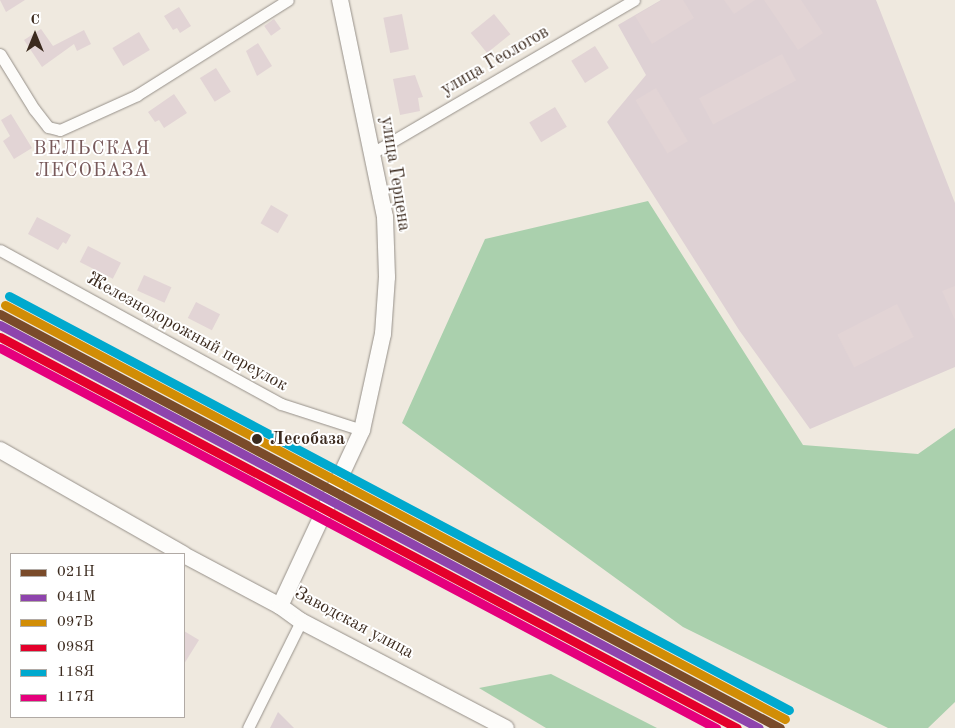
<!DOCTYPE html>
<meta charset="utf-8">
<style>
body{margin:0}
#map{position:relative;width:955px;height:728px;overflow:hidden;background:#efe9df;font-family:"Old Standard TT",serif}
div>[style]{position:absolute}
.industrial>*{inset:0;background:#ded1d4}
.forest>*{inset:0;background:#aad0ad}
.building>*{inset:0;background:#e2d4d5;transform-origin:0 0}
.roads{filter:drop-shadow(0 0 1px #969089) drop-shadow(0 0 1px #969089)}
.street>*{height:11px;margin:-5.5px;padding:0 5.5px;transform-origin:5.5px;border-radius:5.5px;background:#fdfcfa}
.secondary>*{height:16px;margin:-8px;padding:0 8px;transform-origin:8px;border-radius:8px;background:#fdfcfa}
.rail-1>*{height:9px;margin:-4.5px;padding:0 4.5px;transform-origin:4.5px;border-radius:4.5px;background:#7a4b2a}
.rail-2>*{height:9px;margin:-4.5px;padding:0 4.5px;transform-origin:4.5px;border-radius:4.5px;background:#8e44ad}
.rail-3>*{height:9px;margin:-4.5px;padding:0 4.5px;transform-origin:4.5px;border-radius:4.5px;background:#d18d06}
.rail-4>*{height:9px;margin:-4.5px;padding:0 4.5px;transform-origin:4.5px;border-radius:4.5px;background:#e4002b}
.rail-5>*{height:9px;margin:-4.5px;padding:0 4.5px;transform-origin:4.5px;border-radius:4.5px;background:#00a9ce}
.rail-6>*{height:9px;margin:-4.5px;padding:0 4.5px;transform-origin:4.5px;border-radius:4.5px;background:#e5007d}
.dots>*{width:14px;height:14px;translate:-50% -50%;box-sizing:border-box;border:2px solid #fff;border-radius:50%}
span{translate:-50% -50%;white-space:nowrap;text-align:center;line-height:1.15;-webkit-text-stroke:4px #fff;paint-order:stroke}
.street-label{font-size:18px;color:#3b2a1e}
.stop-label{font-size:18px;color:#3b2a1e;font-weight:700}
.left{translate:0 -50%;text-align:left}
.neighbourhood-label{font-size:19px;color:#78595a;letter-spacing:1px}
.legend{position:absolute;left:10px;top:553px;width:175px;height:165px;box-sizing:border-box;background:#fff;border:1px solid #b1aaa5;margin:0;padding:6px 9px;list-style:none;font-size:15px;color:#3b2a1e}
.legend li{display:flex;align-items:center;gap:10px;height:25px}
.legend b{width:25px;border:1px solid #b1aaa5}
.north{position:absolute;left:10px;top:10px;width:50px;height:50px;-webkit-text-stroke:4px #fff;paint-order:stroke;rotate:0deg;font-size:14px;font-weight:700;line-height:20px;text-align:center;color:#3b2a1e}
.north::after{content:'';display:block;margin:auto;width:18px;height:22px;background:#3b2a1e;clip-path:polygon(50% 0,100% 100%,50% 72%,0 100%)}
</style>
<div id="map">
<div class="industrial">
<i style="clip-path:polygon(661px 0,876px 0,955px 203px,955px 367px,810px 429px,739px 330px,607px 122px,646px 75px,618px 25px)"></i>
<i style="clip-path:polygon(278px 712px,294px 728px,270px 728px)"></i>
</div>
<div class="forest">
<i style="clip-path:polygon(648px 201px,803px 445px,918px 454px,955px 428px,955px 702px,928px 728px,888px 728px,683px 627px,402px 423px,485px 239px)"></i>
<i style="clip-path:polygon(551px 674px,657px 728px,546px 728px,479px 688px)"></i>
</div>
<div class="building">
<i style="clip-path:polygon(0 0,25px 0,6px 12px)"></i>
<i style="clip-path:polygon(662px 0,683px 0,694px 18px,652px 44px,635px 16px)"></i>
<i style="clip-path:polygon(724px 0,755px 0,734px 14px)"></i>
<i style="clip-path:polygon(764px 0,801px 0,823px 33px,798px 50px)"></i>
<i style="clip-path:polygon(179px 7px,191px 26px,180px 33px,177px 28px,173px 30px,164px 16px)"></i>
<i style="left:402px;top:14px;width:36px;height:19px;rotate:79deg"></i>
<i style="left:494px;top:14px;width:26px;height:30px;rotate:51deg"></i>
<i style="left:274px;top:19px;width:12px;height:12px;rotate:55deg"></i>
<i style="clip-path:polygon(41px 29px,53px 46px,84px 30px,91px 44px,77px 51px,74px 44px,42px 67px,24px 40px)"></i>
<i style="left:139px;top:32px;width:21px;height:31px;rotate:59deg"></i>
<i style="clip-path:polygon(258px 43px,272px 66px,257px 76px,246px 51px)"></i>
<i style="left:595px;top:46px;width:26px;height:28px;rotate:58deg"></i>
<i style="left:782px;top:54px;width:30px;height:94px;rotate:62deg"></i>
<i style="left:216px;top:68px;width:28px;height:19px;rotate:58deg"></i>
<i style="clip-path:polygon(415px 75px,423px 97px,418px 98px,420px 111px,400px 115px,393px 79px)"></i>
<i style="left:656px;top:88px;width:62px;height:24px;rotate:59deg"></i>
<i style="clip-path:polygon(174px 94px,187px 113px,164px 128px,159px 120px,155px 122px,148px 112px)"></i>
<i style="left:555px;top:107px;width:23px;height:30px;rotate:59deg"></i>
<i style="clip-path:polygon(11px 114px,32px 148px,14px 159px,3px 141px,10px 136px,1px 120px)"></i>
<i style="left:271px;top:205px;width:20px;height:21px;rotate:30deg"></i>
<i style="clip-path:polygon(37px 217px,71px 235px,66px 244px,63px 242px,58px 250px,28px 234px)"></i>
<i style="left:88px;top:246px;width:37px;height:18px;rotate:27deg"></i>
<i style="left:144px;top:275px;width:30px;height:17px;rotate:24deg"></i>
<i style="clip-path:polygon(955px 286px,955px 320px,942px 291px)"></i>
<i style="left:196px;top:302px;width:27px;height:18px;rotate:27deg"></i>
<i style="left:897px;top:304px;width:37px;height:67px;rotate:63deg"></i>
<i style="clip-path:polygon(184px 631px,199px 640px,184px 664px)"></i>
</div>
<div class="roads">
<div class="street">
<i style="left:0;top:54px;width:65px;rotate:58.3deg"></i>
<i style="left:34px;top:109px;width:23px;rotate:52deg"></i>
<i style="left:48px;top:127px;width:12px;rotate:14deg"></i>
<i style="left:60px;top:130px;width:85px;rotate:-24.4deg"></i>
<i style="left:137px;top:95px;width:178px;rotate:-32.2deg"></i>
<i style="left:374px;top:152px;width:301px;rotate:-30.3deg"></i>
<i style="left:0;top:250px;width:320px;rotate:28.7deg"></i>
<i style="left:281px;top:404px;width:85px;rotate:17.8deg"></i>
<i style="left:248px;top:728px;width:119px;rotate:-63.6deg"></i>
</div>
<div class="secondary">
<i style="left:0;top:450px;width:210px;rotate:29.6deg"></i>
<i style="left:184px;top:555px;width:109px;rotate:28deg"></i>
<i style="left:280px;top:606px;width:26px;rotate:36deg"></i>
<i style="left:301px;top:621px;width:231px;rotate:27.6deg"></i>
<i style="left:280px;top:606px;width:194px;rotate:-65deg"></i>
<i style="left:362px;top:430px;width:98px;rotate:-77.7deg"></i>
<i style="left:383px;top:334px;width:57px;rotate:-86deg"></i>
<i style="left:387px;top:277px;width:60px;rotate:-91.9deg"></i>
<i style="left:385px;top:217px;width:222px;rotate:-101.7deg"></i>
</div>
</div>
<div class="rail-1">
<i style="left:0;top:314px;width:883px;rotate:27.96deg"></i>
</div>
<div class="rail-2">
<i style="left:0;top:325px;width:859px;rotate:27.97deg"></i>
</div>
<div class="rail-3">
<i style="left:5px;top:305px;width:883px;rotate:27.96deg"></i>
</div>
<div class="rail-4">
<i style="left:0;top:337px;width:834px;rotate:27.95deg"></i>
</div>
<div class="rail-5">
<i style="left:9px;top:296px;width:883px;rotate:27.96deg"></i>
</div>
<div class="rail-6">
<i style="left:0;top:348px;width:811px;rotate:27.96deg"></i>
</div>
<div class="dots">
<i style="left:257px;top:439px;background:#3b2a1e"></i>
</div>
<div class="street-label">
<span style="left:495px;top:61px;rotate:-30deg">улица Геологов</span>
<span style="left:395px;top:174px;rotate:81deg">улица Герцена</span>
<span style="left:187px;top:332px;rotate:29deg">Железнодорожный переулок</span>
<span style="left:354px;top:623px;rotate:28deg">Заводская улица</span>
</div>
<div class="stop-label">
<span class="left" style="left:270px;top:439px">Лесобаза</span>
</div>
<div class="neighbourhood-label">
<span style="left:92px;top:161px">ВЕЛЬСКАЯ<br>ЛЕСОБАЗА</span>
</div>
<ul class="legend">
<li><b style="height:6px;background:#7a4b2a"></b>021Н</li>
<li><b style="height:6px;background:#8e44ad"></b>041М</li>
<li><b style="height:6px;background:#d18d06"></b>097В</li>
<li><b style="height:6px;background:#e4002b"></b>098Я</li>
<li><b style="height:6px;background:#00a9ce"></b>118Я</li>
<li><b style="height:6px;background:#e5007d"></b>117Я</li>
</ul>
<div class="north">С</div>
</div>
